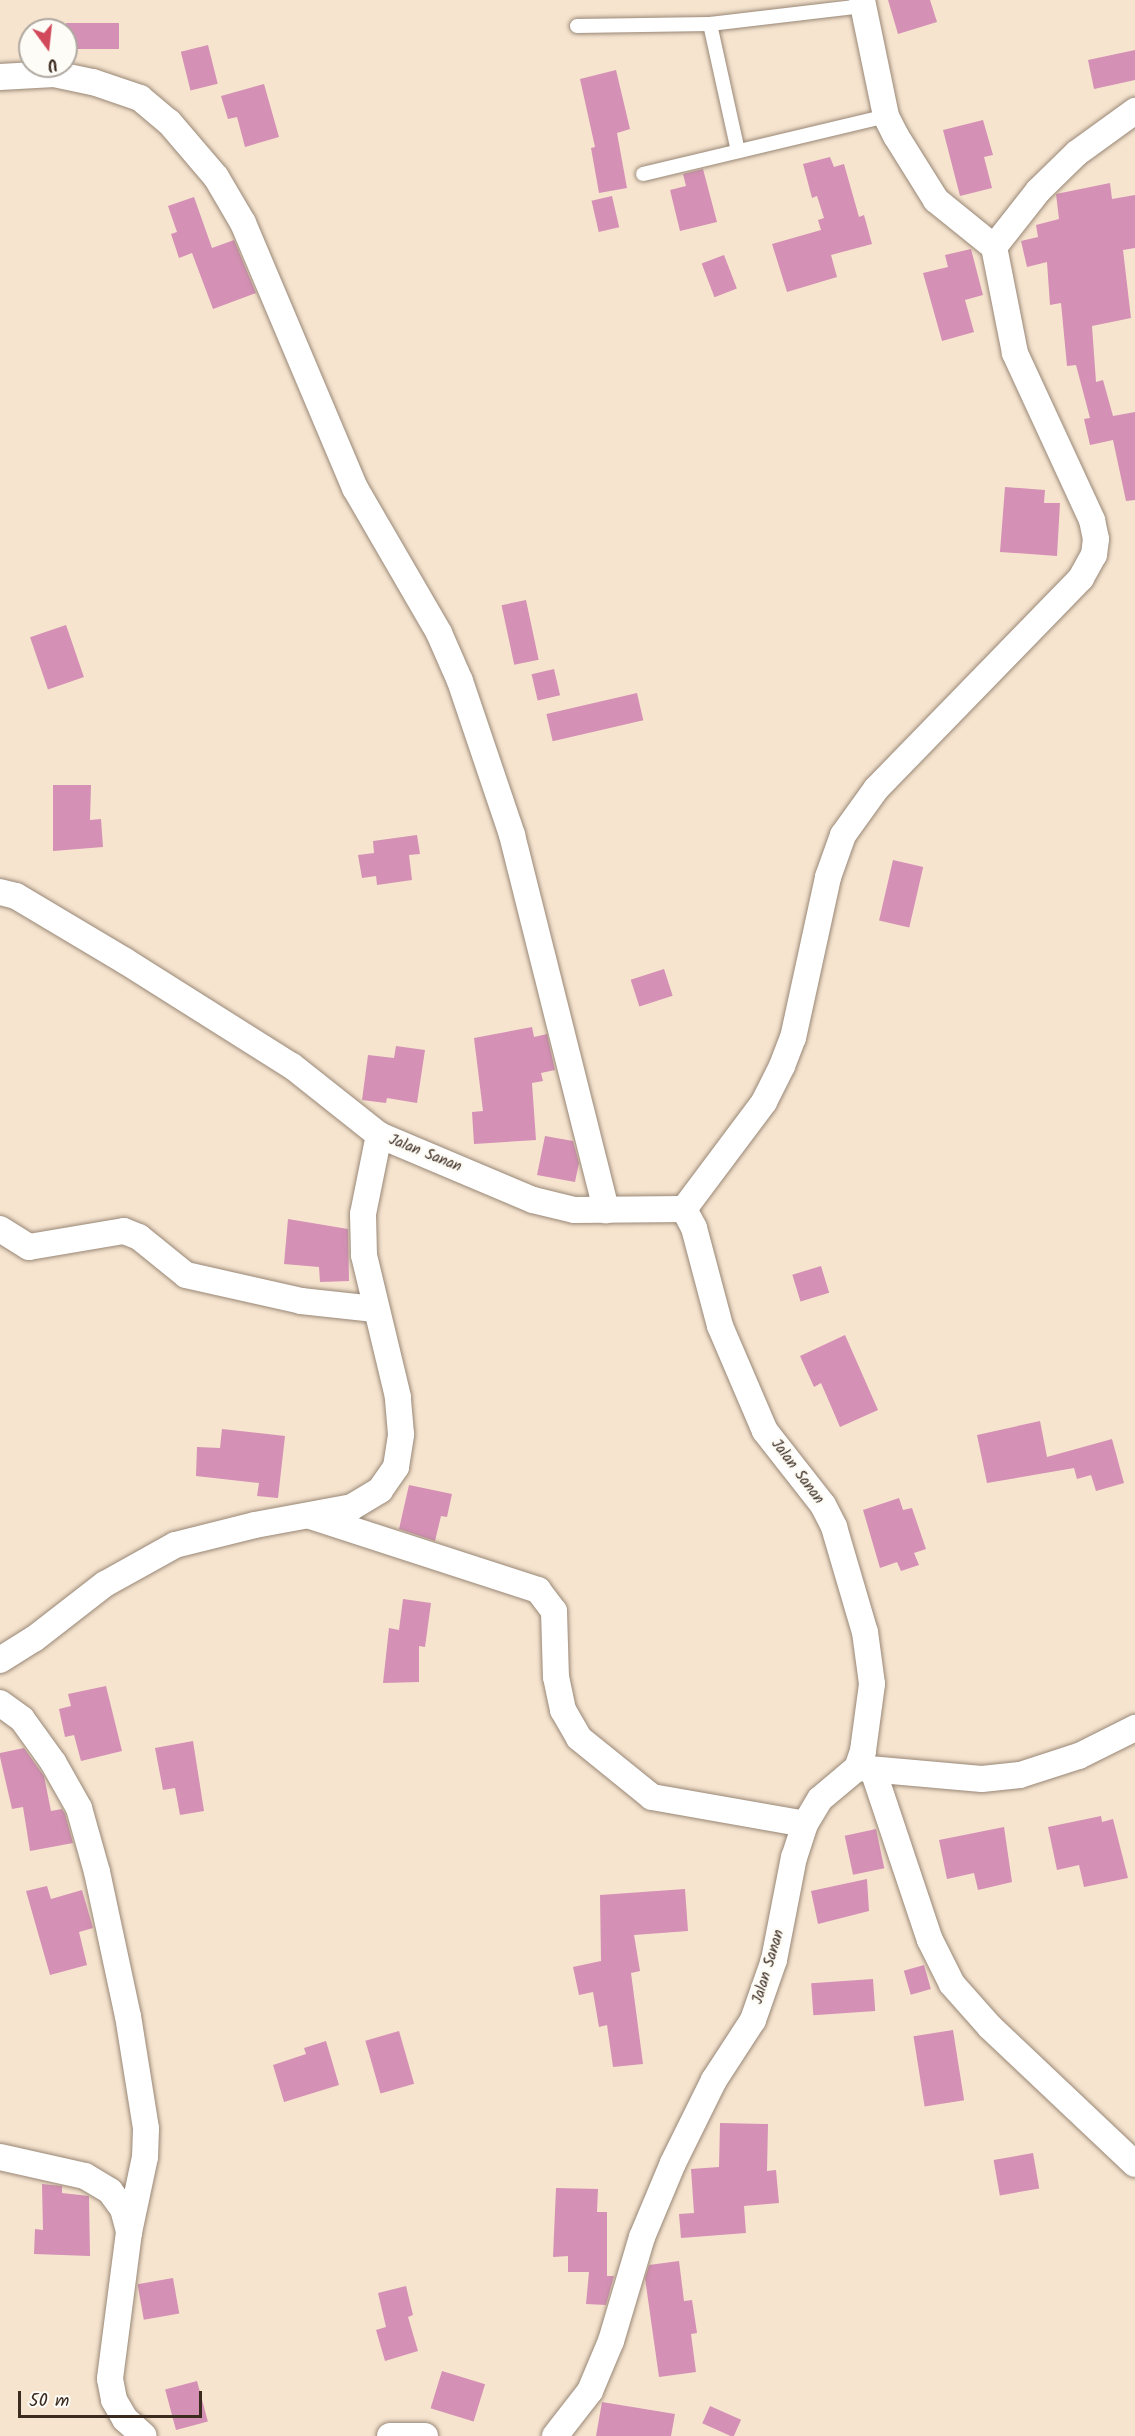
<!DOCTYPE html>
<style>
body{margin:0}
#map{position:relative;width:1135px;height:2436px;overflow:hidden;background:#f6e4cf;font-family:Kalam,sans-serif}
div>[style]{position:absolute}
.building>*{inset:0;background:#d490b5;transform-origin:0 0}
.roads{filter:drop-shadow(0 0 2px #988776) drop-shadow(0 0 2px #988776)}
.lane>*{height:14px;margin:-7px;padding:0 7px;transform-origin:7px;border-radius:7px;background:#fff}
.street>*{height:26px;margin:-13px;padding:0 13px;transform-origin:13px;border-radius:13px;background:#fff}
span{translate:-50% -50%;white-space:nowrap;text-align:center;line-height:1.15;-webkit-text-stroke:6px #fdfcf7;paint-order:stroke}
.street-label{font-size:15px;color:#3b2a1e}
.north{position:absolute;left:18px;top:18px;width:60px;height:60px;box-sizing:border-box;background:#fdfcf7;border:2px solid #afa8a0;border-radius:50%;rotate:165deg;font-size:16px;font-weight:700;line-height:24px;text-align:center;color:#3b2a1e}
.north::after{content:'';display:block;margin:auto;width:21px;height:27px;background:#d1495b;clip-path:polygon(50% 0,100% 100%,50% 72%,0 100%)}
.scale{position:absolute;left:18px;top:2391px;width:184px;height:27px;box-sizing:border-box;border:3px solid #3b2a1e;border-top:0;padding-left:8px;font-size:18px;line-height:21px;white-space:nowrap;color:#3b2a1e;-webkit-text-stroke:4px #fdfcf7;paint-order:stroke}
</style>
<div id="map">
<div class="building">
<i style="clip-path:polygon(888px 0,930px 0,937px 22px,898px 34px)"></i>
<i style="left:66px;top:23px;width:53px;height:26px"></i>
<i style="left:208px;top:45px;width:40px;height:28px;rotate:76deg"></i>
<i style="clip-path:polygon(1135px 50px,1135px 80px,1094px 89px,1088px 60px)"></i>
<i style="clip-path:polygon(616px 70px,630px 129px,617px 133px,627px 188px,599px 193px,591px 148px,595px 147px,580px 79px)"></i>
<i style="clip-path:polygon(264px 84px,279px 137px,245px 147px,237px 117px,228px 119px,221px 96px)"></i>
<i style="clip-path:polygon(983px 120px,993px 155px,984px 157px,992px 188px,960px 196px,943px 130px)"></i>
<i style="clip-path:polygon(830px 157px,834px 167px,844px 164px,859px 217px,864px 215px,872px 244px,831px 255px,837px 277px,787px 292px,772px 244px,821px 230px,818px 220px,824px 218px,817px 196px,812px 198px,803px 164px)"></i>
<i style="clip-path:polygon(703px 169px,717px 222px,680px 231px,670px 190px,686px 186px,683px 174px)"></i>
<i style="clip-path:polygon(1110px 183px,1112px 199px,1135px 195px,1135px 248px,1123px 250px,1131px 318px,1092px 326px,1096px 382px,1103px 380px,1113px 416px,1135px 412px,1135px 500px,1126px 501px,1113px 440px,1090px 445px,1084px 419px,1090px 418px,1076px 365px,1067px 366px,1061px 303px,1050px 305px,1047px 262px,1027px 267px,1021px 241px,1038px 237px,1036px 225px,1059px 219px,1056px 194px)"></i>
<i style="left:612px;top:196px;width:32px;height:21px;rotate:77deg"></i>
<i style="clip-path:polygon(194px 197px,212px 248px,234px 240px,256px 293px,213px 309px,192px 253px,179px 258px,171px 234px,177px 232px,168px 206px)"></i>
<i style="clip-path:polygon(971px 249px,983px 295px,965px 300px,974px 332px,942px 341px,923px 273px,948px 267px,945px 255px)"></i>
<i style="left:724px;top:255px;width:36px;height:24px;rotate:69deg"></i>
<i style="clip-path:polygon(1005px 487px,1045px 490px,1044px 503px,1060px 503px,1057px 556px,1000px 552px)"></i>
<i style="left:526px;top:600px;width:61px;height:25px;rotate:78deg"></i>
<i style="left:66px;top:625px;width:55px;height:38px;rotate:71deg"></i>
<i style="left:554px;top:669px;width:27px;height:23px;rotate:77deg"></i>
<i style="left:637px;top:693px;width:28px;height:93px;rotate:77deg"></i>
<i style="clip-path:polygon(53px 785px,91px 785px,90px 820px,101px 819px,103px 847px,53px 851px)"></i>
<i style="clip-path:polygon(417px 835px,420px 854px,409px 855px,412px 880px,377px 885px,376px 876px,362px 878px,358px 855px,374px 853px,373px 841px)"></i>
<i style="left:893px;top:860px;width:31px;height:62px;rotate:13deg"></i>
<i style="left:664px;top:969px;width:28px;height:35px;rotate:72deg"></i>
<i style="clip-path:polygon(532px 1027px,534px 1037px,547px 1034px,555px 1070px,541px 1073px,543px 1081px,532px 1083px,536px 1140px,474px 1144px,472px 1112px,483px 1111px,474px 1038px)"></i>
<i style="clip-path:polygon(396px 1046px,425px 1050px,417px 1103px,387px 1098px,386px 1103px,362px 1100px,368px 1055px,394px 1058px)"></i>
<i style="clip-path:polygon(545px 1136px,573px 1141px,579px 1163px,575px 1182px,537px 1175px)"></i>
<i style="clip-path:polygon(288px 1219px,348px 1229px,349px 1281px,320px 1282px,319px 1267px,284px 1264px)"></i>
<i style="left:821px;top:1266px;width:28px;height:30px;rotate:73deg"></i>
<i style="clip-path:polygon(845px 1335px,878px 1410px,840px 1427px,821px 1383px,814px 1387px,800px 1356px)"></i>
<i style="clip-path:polygon(1040px 1421px,1047px 1457px,1112px 1439px,1124px 1483px,1096px 1491px,1091px 1475px,1077px 1479px,1074px 1468px,987px 1483px,977px 1435px)"></i>
<i style="clip-path:polygon(222px 1429px,285px 1436px,278px 1498px,257px 1496px,259px 1483px,196px 1476px,197px 1447px,220px 1448px)"></i>
<i style="clip-path:polygon(409px 1485px,452px 1494px,447px 1517px,441px 1516px,435px 1541px,399px 1529px)"></i>
<i style="clip-path:polygon(899px 1498px,903px 1510px,912px 1508px,926px 1549px,914px 1553px,919px 1565px,901px 1571px,897px 1562px,880px 1568px,863px 1510px)"></i>
<i style="clip-path:polygon(403px 1599px,431px 1603px,425px 1647px,419px 1646px,419px 1682px,383px 1683px,389px 1628px,399px 1630px)"></i>
<i style="clip-path:polygon(106px 1686px,122px 1751px,81px 1761px,74px 1735px,65px 1737px,59px 1709px,71px 1706px,68px 1694px)"></i>
<i style="clip-path:polygon(193px 1741px,204px 1811px,180px 1815px,175px 1788px,163px 1790px,155px 1748px)"></i>
<i style="clip-path:polygon(24px 1748px,44px 1776px,51px 1811px,62px 1809px,65px 1814px,73px 1843px,30px 1851px,23px 1807px,12px 1809px,0 1757px,0 1753px)"></i>
<i style="clip-path:polygon(1101px 1816px,1102px 1822px,1113px 1819px,1128px 1878px,1084px 1887px,1079px 1865px,1057px 1870px,1048px 1827px)"></i>
<i style="clip-path:polygon(1004px 1827px,1012px 1882px,978px 1890px,974px 1873px,947px 1879px,939px 1840px)"></i>
<i style="left:876px;top:1829px;width:40px;height:32px;rotate:78deg"></i>
<i style="clip-path:polygon(867px 1879px,869px 1911px,818px 1924px,811px 1891px)"></i>
<i style="clip-path:polygon(47px 1886px,51px 1899px,82px 1890px,93px 1928px,79px 1932px,87px 1965px,50px 1975px,26px 1891px)"></i>
<i style="clip-path:polygon(685px 1889px,688px 1931px,634px 1935px,640px 1971px,631px 1973px,643px 2064px,613px 2067px,607px 2025px,599px 2027px,593px 1992px,579px 1995px,573px 1967px,601px 1961px,600px 1895px)"></i>
<i style="left:924px;top:1965px;width:25px;height:21px;rotate:74deg"></i>
<i style="left:873px;top:1979px;width:32px;height:62px;rotate:86deg"></i>
<i style="left:953px;top:2030px;width:71px;height:40px;rotate:81deg"></i>
<i style="left:399px;top:2031px;width:55px;height:35px;rotate:74deg"></i>
<i style="clip-path:polygon(326px 2041px,339px 2085px,284px 2102px,273px 2065px,306px 2054px,304px 2048px)"></i>
<i style="clip-path:polygon(720px 2123px,768px 2124px,767px 2171px,776px 2170px,779px 2203px,744px 2206px,746px 2233px,681px 2238px,679px 2214px,694px 2213px,691px 2169px,719px 2167px)"></i>
<i style="left:1033px;top:2153px;width:36px;height:40px;rotate:80deg"></i>
<i style="clip-path:polygon(42px 2184px,62px 2186px,62px 2193px,89px 2196px,90px 2256px,34px 2254px,35px 2229px,43px 2230px)"></i>
<i style="clip-path:polygon(556px 2188px,598px 2189px,597px 2212px,607px 2212px,607px 2276px,614px 2276px,606px 2305px,586px 2304px,589px 2272px,568px 2272px,568px 2256px,553px 2257px)"></i>
<i style="clip-path:polygon(679px 2261px,684px 2301px,692px 2300px,697px 2333px,691px 2334px,696px 2372px,659px 2377px,645px 2278px,649px 2265px)"></i>
<i style="left:173px;top:2278px;width:36px;height:36px;rotate:80deg"></i>
<i style="clip-path:polygon(406px 2286px,413px 2315px,408px 2317px,418px 2351px,385px 2361px,376px 2330px,386px 2327px,378px 2293px)"></i>
<i style="left:442px;top:2371px;width:45px;height:39px;rotate:17deg"></i>
<i style="left:197px;top:2381px;width:42px;height:33px;rotate:75deg"></i>
<i style="clip-path:polygon(602px 2402px,675px 2414px,671px 2436px,596px 2436px)"></i>
<i style="left:710px;top:2406px;width:34px;height:19px;rotate:24deg"></i>
</div>
<div class="roads">
<div class="lane">
<i style="left:710px;top:24px;width:130px;rotate:77.6deg"></i>
<i style="left:577px;top:26px;width:133px;rotate:-0.9deg"></i>
<i style="left:710px;top:24px;width:154px;rotate:-6.7deg"></i>
<i style="left:643px;top:174px;width:250px;rotate:-13.4deg"></i>
</div>
<div class="street">
<i style="left:0;top:77px;width:54px;rotate:-3.2deg"></i>
<i style="left:54px;top:74px;width:40px;rotate:12deg"></i>
<i style="left:93px;top:82px;width:50px;rotate:18.8deg"></i>
<i style="left:140px;top:98px;width:38px;rotate:40deg"></i>
<i style="left:169px;top:122px;width:72px;rotate:49.5deg"></i>
<i style="left:216px;top:177px;width:53px;rotate:59.6deg"></i>
<i style="left:243px;top:223px;width:288px;rotate:67.1deg"></i>
<i style="left:355px;top:488px;width:168px;rotate:59.9deg"></i>
<i style="left:439px;top:633px;width:52px;rotate:66.4deg"></i>
<i style="left:460px;top:681px;width:163px;rotate:71.3deg"></i>
<i style="left:512px;top:835px;width:387px;rotate:75.9deg"></i>
<i style="left:994px;top:247px;width:71px;rotate:-51.8deg"></i>
<i style="left:1038px;top:191px;width:54px;rotate:-44.3deg"></i>
<i style="left:1077px;top:153px;width:72px;rotate:-35.9deg"></i>
<i style="left:0;top:892px;width:16px;rotate:14deg"></i>
<i style="left:16px;top:896px;width:127px;rotate:30.8deg"></i>
<i style="left:125px;top:961px;width:197px;rotate:32.2deg"></i>
<i style="left:292px;top:1066px;width:111px;rotate:38.4deg"></i>
<i style="left:379px;top:1135px;width:167px;rotate:22.9deg"></i>
<i style="left:533px;top:1200px;width:42px;rotate:13.7deg"></i>
<i style="left:574px;top:1210px;width:110px;rotate:-0.5deg"></i>
<i style="left:684px;top:1209px;width:21px;rotate:62deg"></i>
<i style="left:694px;top:1228px;width:101px;rotate:75.1deg"></i>
<i style="left:720px;top:1326px;width:114px;rotate:66.8deg"></i>
<i style="left:765px;top:1431px;width:94px;rotate:51.9deg"></i>
<i style="left:823px;top:1505px;width:25px;rotate:63deg"></i>
<i style="left:834px;top:1527px;width:109px;rotate:73.6deg"></i>
<i style="left:865px;top:1632px;width:52px;rotate:82.3deg"></i>
<i style="left:872px;top:1684px;width:68px;rotate:97.7deg"></i>
<i style="left:863px;top:1751px;width:18px;rotate:109deg"></i>
<i style="left:857px;top:1768px;width:48px;rotate:140deg"></i>
<i style="left:820px;top:1799px;width:29px;rotate:121deg"></i>
<i style="left:805px;top:1824px;width:35px;rotate:108deg"></i>
<i style="left:794px;top:1857px;width:105px;rotate:101deg"></i>
<i style="left:774px;top:1960px;width:64px;rotate:109.3deg"></i>
<i style="left:753px;top:2020px;width:72px;rotate:123deg"></i>
<i style="left:714px;top:2080px;width:93px;rotate:116.3deg"></i>
<i style="left:673px;top:2163px;width:80px;rotate:112.7deg"></i>
<i style="left:642px;top:2237px;width:109px;rotate:106.6deg"></i>
<i style="left:611px;top:2341px;width:54px;rotate:112.8deg"></i>
<i style="left:590px;top:2391px;width:57px;rotate:127.9deg"></i>
<i style="left:684px;top:1209px;width:134px;rotate:-53.2deg"></i>
<i style="left:764px;top:1102px;width:40px;rotate:-63.4deg"></i>
<i style="left:782px;top:1066px;width:30px;rotate:-69deg"></i>
<i style="left:793px;top:1038px;width:165px;rotate:-77.7deg"></i>
<i style="left:828px;top:877px;width:45px;rotate:-70.3deg"></i>
<i style="left:843px;top:835px;width:57px;rotate:-54.3deg"></i>
<i style="left:876px;top:789px;width:294px;rotate:-45.8deg"></i>
<i style="left:1081px;top:578px;width:26px;rotate:-61deg"></i>
<i style="left:1094px;top:555px;width:16px;rotate:-83deg"></i>
<i style="left:1096px;top:539px;width:19px;rotate:-102deg"></i>
<i style="left:1092px;top:520px;width:184px;rotate:-114.8deg"></i>
<i style="left:1015px;top:353px;width:108px;rotate:-101.2deg"></i>
<i style="left:994px;top:247px;width:75px;rotate:-141deg"></i>
<i style="left:936px;top:200px;width:75px;rotate:-122deg"></i>
<i style="left:896px;top:136px;width:22px;rotate:-117deg"></i>
<i style="left:886px;top:116px;width:118px;rotate:-101.7deg"></i>
<i style="left:0;top:1229px;width:34px;rotate:32deg"></i>
<i style="left:29px;top:1247px;width:96px;rotate:-9.6deg"></i>
<i style="left:124px;top:1231px;width:16px;rotate:22deg"></i>
<i style="left:139px;top:1237px;width:60px;rotate:39deg"></i>
<i style="left:186px;top:1275px;width:118px;rotate:12.7deg"></i>
<i style="left:301px;top:1301px;width:74px;rotate:6.2deg"></i>
<i style="left:313px;top:1517px;width:237px;rotate:18deg"></i>
<i style="left:538px;top:1590px;width:26px;rotate:53deg"></i>
<i style="left:554px;top:1611px;width:66px;rotate:88.3deg"></i>
<i style="left:556px;top:1677px;width:34px;rotate:78deg"></i>
<i style="left:563px;top:1710px;width:32px;rotate:60deg"></i>
<i style="left:579px;top:1738px;width:94px;rotate:38.9deg"></i>
<i style="left:652px;top:1797px;width:155px;rotate:10deg"></i>
<i style="left:0;top:1660px;width:40px;rotate:-32deg"></i>
<i style="left:34px;top:1639px;width:90px;rotate:-37.8deg"></i>
<i style="left:105px;top:1584px;width:80px;rotate:-29.1deg"></i>
<i style="left:175px;top:1545px;width:82px;rotate:-14deg"></i>
<i style="left:255px;top:1525px;width:99px;rotate:-10.5deg"></i>
<i style="left:352px;top:1507px;width:33px;rotate:-31deg"></i>
<i style="left:380px;top:1490px;width:28px;rotate:-55deg"></i>
<i style="left:396px;top:1467px;width:33px;rotate:-81deg"></i>
<i style="left:401px;top:1434px;width:37px;rotate:-95deg"></i>
<i style="left:398px;top:1397px;width:146px;rotate:-103.5deg"></i>
<i style="left:364px;top:1255px;width:41px;rotate:-91.4deg"></i>
<i style="left:363px;top:1214px;width:81px;rotate:-78.6deg"></i>
<i style="left:0;top:1703px;width:27px;rotate:36deg"></i>
<i style="left:22px;top:1719px;width:53px;rotate:54.2deg"></i>
<i style="left:53px;top:1762px;width:53px;rotate:60.5deg"></i>
<i style="left:79px;top:1808px;width:66px;rotate:74.3deg"></i>
<i style="left:97px;top:1872px;width:147px;rotate:77.9deg"></i>
<i style="left:128px;top:2016px;width:114px;rotate:80.9deg"></i>
<i style="left:146px;top:2129px;width:28px;rotate:92deg"></i>
<i style="left:145px;top:2157px;width:77px;rotate:102deg"></i>
<i style="left:858px;top:1768px;width:124px;rotate:5.1deg"></i>
<i style="left:982px;top:1779px;width:38px;rotate:-6deg"></i>
<i style="left:1020px;top:1775px;width:62px;rotate:-17.9deg"></i>
<i style="left:1079px;top:1756px;width:63px;rotate:-26.6deg"></i>
<i style="left:873px;top:1770px;width:179px;rotate:71.5deg"></i>
<i style="left:930px;top:1940px;width:49px;rotate:63.4deg"></i>
<i style="left:952px;top:1984px;width:57px;rotate:48.5deg"></i>
<i style="left:990px;top:2027px;width:199px;rotate:43.4deg"></i>
<i style="left:0;top:2157px;width:87px;rotate:12.6deg"></i>
<i style="left:85px;top:2176px;width:29px;rotate:31deg"></i>
<i style="left:110px;top:2191px;width:22px;rotate:54deg"></i>
<i style="left:123px;top:2209px;width:24px;rotate:75deg"></i>
<i style="left:129px;top:2232px;width:148px;rotate:97.4deg"></i>
<i style="left:110px;top:2379px;width:21px;rotate:79deg"></i>
<i style="left:114px;top:2400px;width:22px;rotate:60deg"></i>
<i style="left:125px;top:2419px;width:25px;rotate:42deg"></i>
<i style="left:390px;top:2436px;width:35px"></i>
</div>
</div>
<div class="street-label">
<span style="left:425px;top:1154px;rotate:22deg">Jalan Sanan</span>
<span style="left:797px;top:1472px;rotate:53deg">Jalan Sanan</span>
<span style="left:769px;top:1967px;rotate:-73deg">Jalan Sanan</span>
</div>
<div class="north">U</div>
<div class="scale">50 m</div>
</div>
